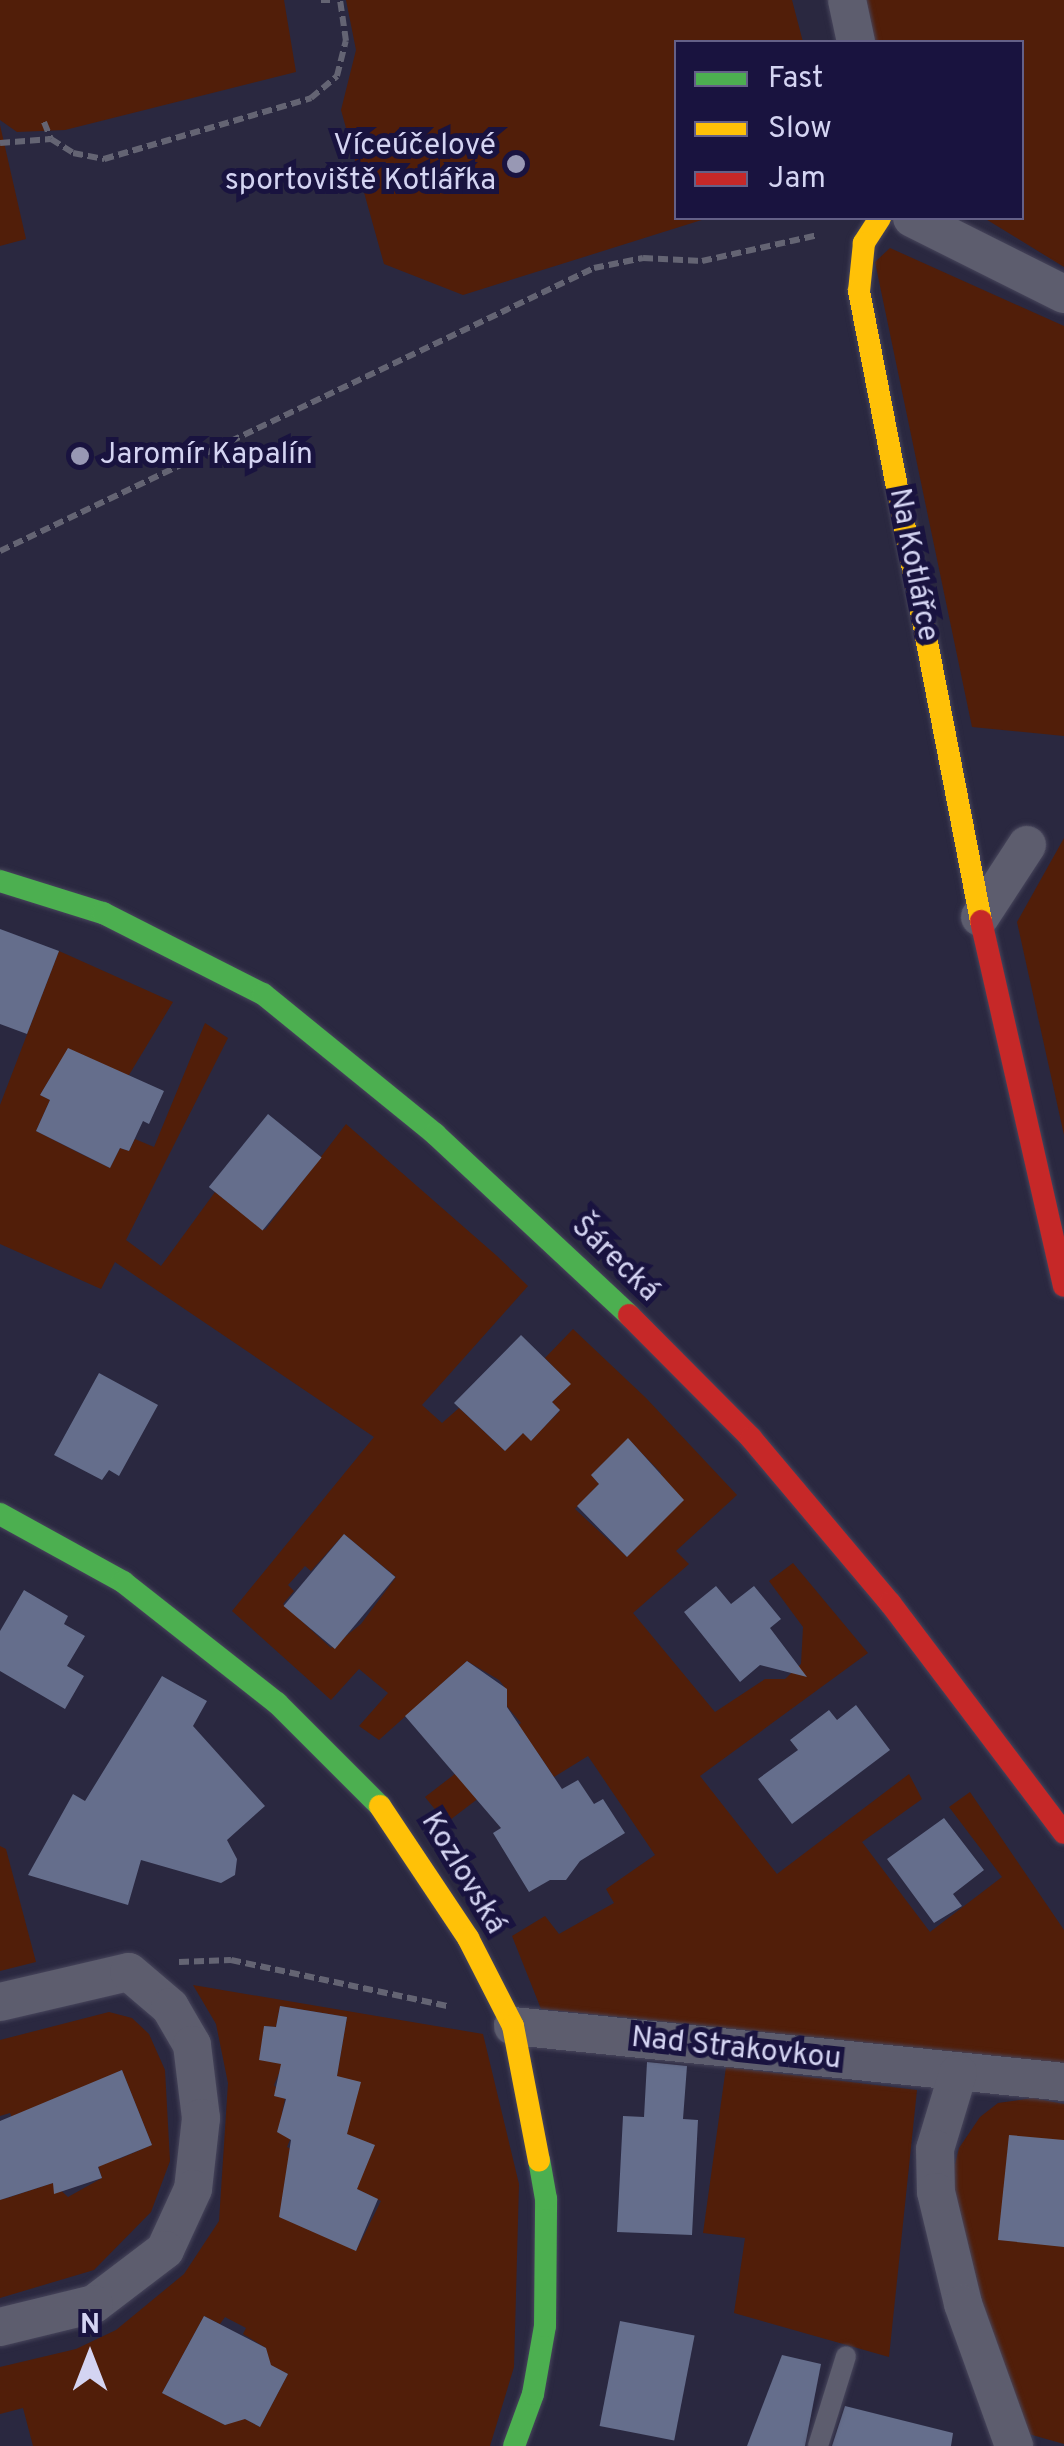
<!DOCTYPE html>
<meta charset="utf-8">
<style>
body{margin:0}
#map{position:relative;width:1064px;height:2446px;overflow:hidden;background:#2a2840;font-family:Overpass,sans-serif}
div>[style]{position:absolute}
.green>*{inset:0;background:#511e09}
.building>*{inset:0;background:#656e8c;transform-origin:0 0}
.path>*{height:6px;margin-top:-3px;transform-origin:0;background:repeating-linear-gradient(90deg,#646473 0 10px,transparent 0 15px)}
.roads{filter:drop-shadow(0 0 2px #47455b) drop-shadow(0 0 2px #47455b)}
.lane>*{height:20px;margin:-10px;padding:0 10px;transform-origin:10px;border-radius:10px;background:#5d5d6e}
.street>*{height:38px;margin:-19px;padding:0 19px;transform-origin:19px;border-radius:19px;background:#5d5d6e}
.fast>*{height:22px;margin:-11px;padding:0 11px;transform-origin:11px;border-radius:11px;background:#4caf50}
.slow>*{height:22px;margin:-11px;padding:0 11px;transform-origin:11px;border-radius:11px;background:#ffc107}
.jam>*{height:22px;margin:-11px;padding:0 11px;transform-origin:11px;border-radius:11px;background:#c62828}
.dots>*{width:28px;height:28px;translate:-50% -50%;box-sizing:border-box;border:5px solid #19133f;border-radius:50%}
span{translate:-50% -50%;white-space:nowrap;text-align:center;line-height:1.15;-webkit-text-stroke:10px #19133f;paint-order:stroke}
.poi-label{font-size:30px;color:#d4d4f2}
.right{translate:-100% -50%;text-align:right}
.left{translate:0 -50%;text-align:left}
.street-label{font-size:30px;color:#d4d4f2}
.legend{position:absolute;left:674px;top:40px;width:350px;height:180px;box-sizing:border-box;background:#19133f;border:2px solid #646087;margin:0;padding:12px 18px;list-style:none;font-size:30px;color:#d4d4f2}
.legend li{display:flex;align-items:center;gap:20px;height:50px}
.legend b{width:50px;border:2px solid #646087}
.north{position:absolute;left:40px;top:2306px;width:100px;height:100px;-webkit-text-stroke:8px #19133f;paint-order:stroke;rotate:0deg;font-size:28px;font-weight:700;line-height:40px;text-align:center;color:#d4d4f2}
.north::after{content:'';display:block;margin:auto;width:35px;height:45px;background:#d4d4f2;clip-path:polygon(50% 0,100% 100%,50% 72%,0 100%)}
</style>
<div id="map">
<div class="green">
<i style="clip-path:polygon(0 0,284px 0,296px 72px,65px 130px,17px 132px,0 120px)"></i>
<i style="clip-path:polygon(346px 0,792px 0,803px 42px,676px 42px,676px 218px,708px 218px,463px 295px,384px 264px,341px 110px,356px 50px)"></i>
<i style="clip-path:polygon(862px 0,1064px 0,1064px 267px,984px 218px,1022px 218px,1022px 42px,871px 42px)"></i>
<i style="clip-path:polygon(0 125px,26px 239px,0 246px)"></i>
<i style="clip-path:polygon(890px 248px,1064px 326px,1064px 736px,972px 727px,875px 262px)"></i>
<i style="clip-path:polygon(1064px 838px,1064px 1135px,1017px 922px)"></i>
<i style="clip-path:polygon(evenodd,59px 951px,173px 1002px,129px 1075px,52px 1075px,40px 1095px,50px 1100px,36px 1131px,81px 1154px,110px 1168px,120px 1148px,129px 1151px,135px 1139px,154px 1147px,205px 1023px,228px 1038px,126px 1240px,161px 1266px,215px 1192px,265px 1230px,346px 1124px,497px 1256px,528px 1286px,422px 1405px,442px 1423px,459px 1408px,505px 1451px,523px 1433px,531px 1440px,560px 1411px,552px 1402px,570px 1384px,545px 1358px,573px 1329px,646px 1398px,737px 1495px,676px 1551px,689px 1564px,633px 1613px,715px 1712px,765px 1679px,785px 1679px,801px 1664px,803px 1627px,769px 1581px,793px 1563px,868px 1653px,700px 1776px,777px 1874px,909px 1774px,922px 1799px,862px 1842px,930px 1932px,1002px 1877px,949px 1807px,970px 1792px,1064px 1930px,1064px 2063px,541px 2009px,512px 1936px,545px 1916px,559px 1934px,614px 1903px,606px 1889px,655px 1855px,588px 1756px,554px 1777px,538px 1753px,446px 1823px,425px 1797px,521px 1723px,504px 1703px,507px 1690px,499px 1680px,467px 1661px,379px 1740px,359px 1726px,388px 1693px,359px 1669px,331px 1700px,232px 1611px,374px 1437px,115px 1262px,101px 1289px,0 1244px,0 1105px,59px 951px,628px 1439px,661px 1473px,627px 1557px,575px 1509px,599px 1484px,591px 1475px,628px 1439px,59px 951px,344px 1534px,396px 1577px,361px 1624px,331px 1648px,283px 1604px,294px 1591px,288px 1585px,305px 1566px,311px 1571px,344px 1534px)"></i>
<i style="clip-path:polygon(0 1846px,6px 1849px,36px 1962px,0 1971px)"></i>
<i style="clip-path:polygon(evenodd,193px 1985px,483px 2034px,519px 2184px,514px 2367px,490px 2446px,33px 2446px,23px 2408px,0 2414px,0 2367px,76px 2349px,116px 2330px,184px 2274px,219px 2221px,228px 2083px,216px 2024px,193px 1985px,280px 2006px,347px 2017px,337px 2076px,357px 2189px,381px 2201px,356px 2251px,298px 2152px,287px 2147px,299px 2118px,282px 2113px,285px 2099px,274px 2085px,283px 2064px,264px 2026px,276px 2027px,280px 2006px,193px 1985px,204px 2316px,220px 2324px,225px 2317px,246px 2328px,243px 2334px,266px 2348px,268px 2364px,288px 2374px,260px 2427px,241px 2417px,225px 2425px,162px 2393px,204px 2316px)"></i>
<i style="clip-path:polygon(109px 2012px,132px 2018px,149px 2034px,165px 2070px,170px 2161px,151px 2212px,94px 2270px,0 2298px,0 2192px,4px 2199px,53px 2183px,68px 2197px,102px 2178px,95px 2156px,119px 2159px,152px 2145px,122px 2070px,14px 2123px,10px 2113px,0 2116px,0 2040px)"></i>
<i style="clip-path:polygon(726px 2067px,917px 2090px,889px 2357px,734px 2313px,745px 2238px,703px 2233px)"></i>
<i style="clip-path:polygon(1033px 2098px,1064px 2104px,1064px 2444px,1018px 2431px,965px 2261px,950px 2184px,959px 2148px,980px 2117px,998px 2103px)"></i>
</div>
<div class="building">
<i style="clip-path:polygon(0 929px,59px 951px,27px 1034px,0 1024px)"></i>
<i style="clip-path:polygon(68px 1048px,164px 1091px,149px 1124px,143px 1121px,129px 1151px,120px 1148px,110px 1168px,36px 1131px,50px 1100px,40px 1095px)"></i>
<i style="left:268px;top:1114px;width:69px;height:94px;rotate:39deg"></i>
<i style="clip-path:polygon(521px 1335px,571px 1384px,552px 1402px,560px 1410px,531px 1441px,523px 1433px,505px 1451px,454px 1403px)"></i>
<i style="clip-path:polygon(99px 1373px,158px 1405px,119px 1476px,109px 1470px,102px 1480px,54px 1455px)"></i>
<i style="clip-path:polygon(628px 1438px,684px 1500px,627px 1557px,577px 1506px,599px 1484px,591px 1475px)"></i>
<i style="left:344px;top:1534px;width:67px;height:94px;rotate:40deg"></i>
<i style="clip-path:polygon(716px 1586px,731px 1604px,754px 1586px,781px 1619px,770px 1628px,807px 1677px,760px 1665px,740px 1682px,684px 1612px)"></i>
<i style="clip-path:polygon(24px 1590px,68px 1616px,64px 1624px,85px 1636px,67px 1666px,84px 1676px,65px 1709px,0 1671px,0 1631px)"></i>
<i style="clip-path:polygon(467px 1661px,507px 1689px,507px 1707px,562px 1789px,578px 1780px,594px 1804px,603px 1799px,625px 1833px,580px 1861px,566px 1880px,550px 1880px,529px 1892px,493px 1833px,501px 1828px,405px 1716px)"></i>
<i style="clip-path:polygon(162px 1676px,207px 1701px,193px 1726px,265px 1806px,227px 1840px,237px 1859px,235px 1875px,221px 1883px,141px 1860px,128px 1905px,28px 1875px,73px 1794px,85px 1801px)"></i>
<i style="clip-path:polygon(856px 1705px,890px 1750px,792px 1824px,758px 1779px,798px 1750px,790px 1740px,829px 1710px,837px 1720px)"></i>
<i style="clip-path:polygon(944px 1818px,984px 1870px,953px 1894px,962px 1906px,934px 1923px,887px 1859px)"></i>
<i style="clip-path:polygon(280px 2006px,347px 2017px,337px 2076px,361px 2082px,347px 2134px,375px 2145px,357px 2189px,378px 2199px,356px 2251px,279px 2217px,291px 2140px,277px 2132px,286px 2099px,274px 2096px,281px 2064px,259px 2060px,264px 2026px,276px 2027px)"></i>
<i style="clip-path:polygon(647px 2062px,687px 2066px,683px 2119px,698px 2120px,692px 2235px,617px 2232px,623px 2116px,644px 2117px)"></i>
<i style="clip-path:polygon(122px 2070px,152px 2145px,98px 2167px,102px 2178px,54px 2194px,53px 2183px,0 2200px,0 2121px)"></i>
<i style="clip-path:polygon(1009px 2135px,1064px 2140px,1064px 2247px,998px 2240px)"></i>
<i style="clip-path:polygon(204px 2316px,266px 2348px,271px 2365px,288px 2374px,260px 2427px,245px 2419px,225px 2425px,162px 2393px)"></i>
<i style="left:620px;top:2321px;width:76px;height:107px;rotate:11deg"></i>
<i style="clip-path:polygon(782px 2355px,821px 2364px,805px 2446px,747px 2446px)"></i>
<i style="clip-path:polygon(845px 2406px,953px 2433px,951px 2446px,832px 2446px)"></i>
</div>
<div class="path">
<i style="left:321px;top:0;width:9px"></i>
<i style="left:44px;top:122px;width:18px;rotate:68deg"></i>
<i style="left:51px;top:139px;width:26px;rotate:32deg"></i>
<i style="left:73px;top:153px;width:32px;rotate:11deg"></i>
<i style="left:104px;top:159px;width:216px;rotate:-16.4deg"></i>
<i style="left:311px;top:98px;width:34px;rotate:-40deg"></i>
<i style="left:337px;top:76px;width:36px;rotate:-76deg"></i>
<i style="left:346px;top:41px;width:41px;rotate:-98.3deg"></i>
<i style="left:0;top:143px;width:51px;rotate:-4.5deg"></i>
<i style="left:0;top:551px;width:658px;rotate:-25.47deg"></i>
<i style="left:594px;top:268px;width:50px;rotate:-11.5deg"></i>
<i style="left:643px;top:258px;width:59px;rotate:2.9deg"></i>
<i style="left:702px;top:261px;width:119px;rotate:-12.6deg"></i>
<i style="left:179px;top:1962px;width:52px;rotate:-2.2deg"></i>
<i style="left:231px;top:1960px;width:221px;rotate:12deg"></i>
</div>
<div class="roads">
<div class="lane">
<i style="left:818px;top:2446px;width:94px;rotate:-72.7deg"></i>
</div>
<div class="street">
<i style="left:847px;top:0;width:43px;rotate:77.9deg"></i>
<i style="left:912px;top:218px;width:170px;rotate:26.6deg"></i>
<i style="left:980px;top:917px;width:86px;rotate:-56.9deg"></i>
<i style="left:0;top:2002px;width:132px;rotate:-13.1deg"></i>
<i style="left:129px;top:1972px;width:54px;rotate:40.5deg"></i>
<i style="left:170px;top:2007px;width:44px;rotate:59.9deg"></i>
<i style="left:192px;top:2045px;width:74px;rotate:83deg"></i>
<i style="left:201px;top:2118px;width:71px;rotate:96.4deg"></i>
<i style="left:193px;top:2189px;width:67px;rotate:114.7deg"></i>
<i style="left:165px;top:2250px;width:89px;rotate:142.7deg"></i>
<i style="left:94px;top:2304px;width:97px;rotate:166.3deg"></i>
<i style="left:513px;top:2026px;width:554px;rotate:5.8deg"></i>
<i style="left:958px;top:2073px;width:79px;rotate:106.8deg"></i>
<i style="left:935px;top:2149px;width:43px;rotate:88.7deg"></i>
<i style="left:936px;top:2192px;width:115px;rotate:76.4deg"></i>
<i style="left:963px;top:2304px;width:151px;rotate:70.2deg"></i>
</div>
<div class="fast">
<i style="left:0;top:881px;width:108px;rotate:17.3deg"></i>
<i style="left:103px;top:913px;width:179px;rotate:26.9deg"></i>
<i style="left:263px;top:994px;width:222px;rotate:39.1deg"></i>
<i style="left:435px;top:1134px;width:265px;rotate:43deg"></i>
<i style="left:0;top:1514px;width:141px;rotate:28.9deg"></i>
<i style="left:123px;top:1582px;width:196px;rotate:38.2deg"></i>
<i style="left:277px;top:1703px;width:146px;rotate:45deg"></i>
<i style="left:514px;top:2446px;width:55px;rotate:-69.9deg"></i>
<i style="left:533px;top:2394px;width:69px;rotate:-80deg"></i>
<i style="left:545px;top:2326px;width:127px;rotate:-89.5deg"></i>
<i style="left:546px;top:2199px;width:39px;rotate:-100deg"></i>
</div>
<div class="slow">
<i style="left:880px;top:218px;width:30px;rotate:123deg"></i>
<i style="left:864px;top:243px;width:48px;rotate:95.9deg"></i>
<i style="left:859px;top:291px;width:642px;rotate:79.04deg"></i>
<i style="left:380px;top:1806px;width:159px;rotate:56.3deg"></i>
<i style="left:468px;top:1938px;width:99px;rotate:62.9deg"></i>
<i style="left:513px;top:2026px;width:137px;rotate:79.1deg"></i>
</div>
<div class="jam">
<i style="left:981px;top:921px;width:374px;rotate:77.2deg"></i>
<i style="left:629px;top:1315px;width:173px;rotate:45.2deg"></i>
<i style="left:751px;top:1438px;width:216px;rotate:49.9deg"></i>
<i style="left:890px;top:1603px;width:288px;rotate:52.9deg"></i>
</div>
</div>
<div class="dots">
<i style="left:516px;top:164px;background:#9898b4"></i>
<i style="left:80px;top:456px;background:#9898b4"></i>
</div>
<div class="poi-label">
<span class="right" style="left:496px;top:164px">Víceúčelové<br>sportoviště Kotlářka</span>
<span class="left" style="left:100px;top:456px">Jaromír Kapalín</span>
</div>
<div class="street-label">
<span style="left:912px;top:565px;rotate:79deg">Na Kotlářce</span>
<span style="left:614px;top:1260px;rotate:44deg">Šárecká</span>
<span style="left:462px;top:1874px;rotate:59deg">Kozlovská</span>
<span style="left:736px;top:2050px;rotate:6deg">Nad Strakovkou</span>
</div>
<ul class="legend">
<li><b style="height:12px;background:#4caf50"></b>Fast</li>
<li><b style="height:12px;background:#ffc107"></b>Slow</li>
<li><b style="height:12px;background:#c62828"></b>Jam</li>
</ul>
<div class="north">N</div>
</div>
